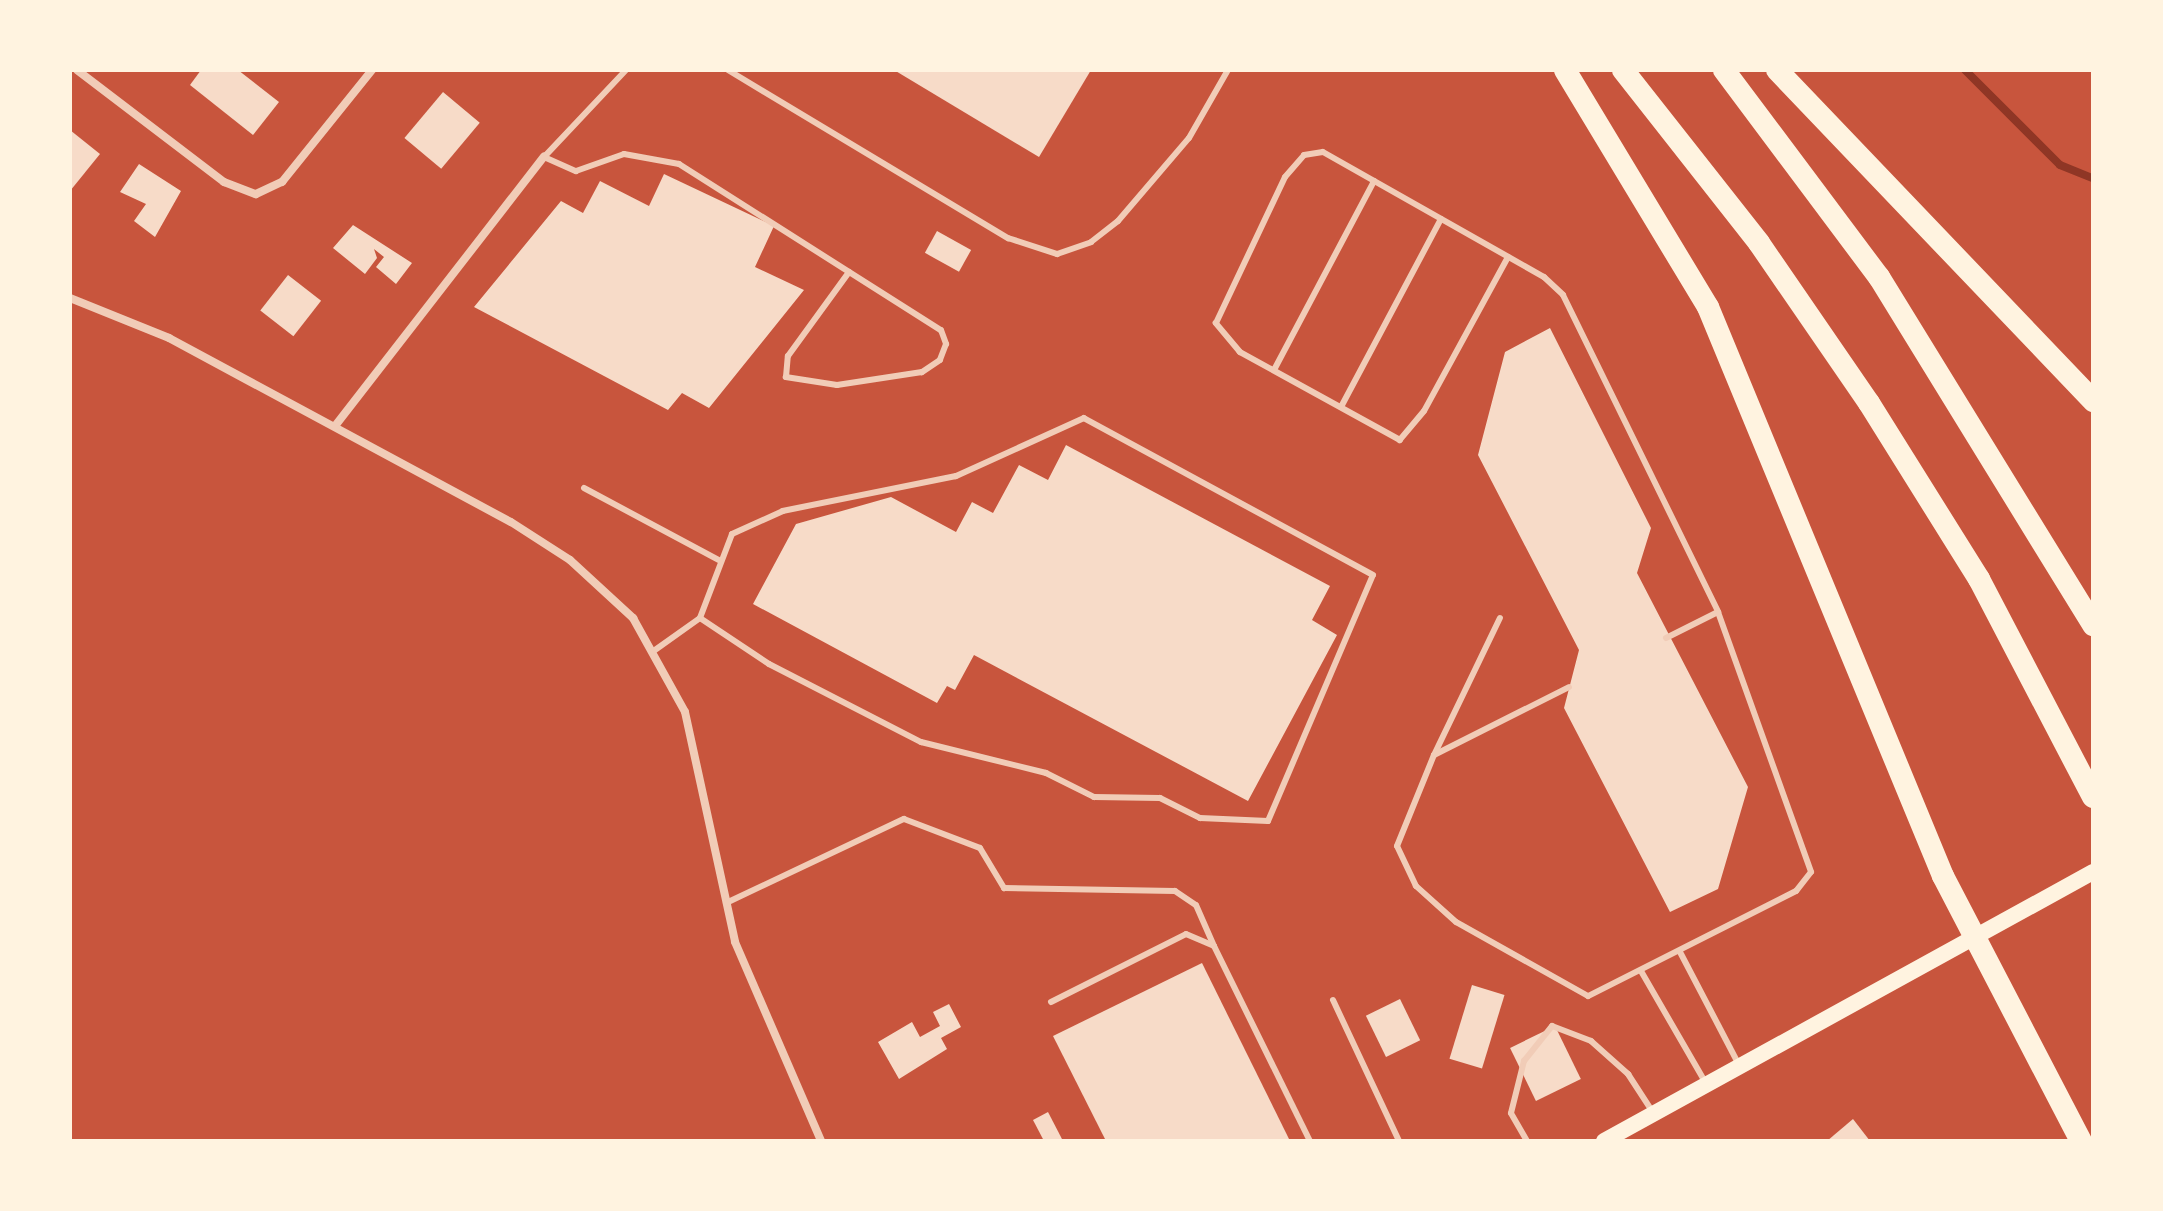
<!DOCTYPE html>
<style>
body{margin:0}
#map{position:relative;width:2163px;height:1211px;overflow:hidden;background:#c8553d;font-family:Quicksand,sans-serif}
div>[style]{position:absolute}
.stream>*{height:8px;margin:-4px;padding:0 4px;transform-origin:4px;border-radius:4px;background:#8f3625}
.building>*{inset:0;background:#f7dbc8;transform-origin:0 0}
.service>*{height:6px;margin:-3px;padding:0 3px;transform-origin:3px;border-radius:3px;background:#f1ccb7}
.minor>*{height:8px;margin:-4px;padding:0 4px;transform-origin:4px;border-radius:4px;background:#f1ccb7}
.secondary>*{height:16px;margin:-8px;padding:0 8px;transform-origin:8px;border-radius:8px;background:#fff3e0}
.motorway>*{height:22px;margin:-11px;padding:0 11px;transform-origin:11px;border-radius:11px;background:#fff3e0}
span{translate:-50% -50%;white-space:nowrap;text-align:center;line-height:1.15;-webkit-text-stroke:6px #fff3e0;paint-order:stroke}
.frame{position:absolute;inset:0;border:72px solid #fff3e0;pointer-events:none}
</style>
<div id="map">
<div class="stream">
<i style="left:1965px;top:70px;width:134px;rotate:45deg"></i>
<i style="left:2060px;top:165px;width:35px;rotate:22deg"></i>
</div>
<div class="building">
<i style="clip-path:polygon(201px 70px,238px 70px,279px 102px,253px 135px,190px 85px)"></i>
<i style="clip-path:polygon(894px 70px,1091px 70px,1039px 157px)"></i>
<i style="left:443px;top:92px;width:48px;height:60px;rotate:40deg"></i>
<i style="clip-path:polygon(70px 130px,100px 154px,70px 191px)"></i>
<i style="clip-path:polygon(139px 164px,181px 191px,155px 237px,134px 221px,146px 204px,120px 192px)"></i>
<i style="clip-path:polygon(664px 174px,774px 226px,755px 267px,804px 290px,709px 408px,682px 393px,668px 410px,474px 307px,561px 201px,583px 213px,600px 181px,649px 206px)"></i>
<i style="clip-path:polygon(353px 225px,412px 263px,396px 284px,376px 267px,384px 257px,374px 249px,377px 258px,365px 274px,333px 248px)"></i>
<i style="left:937px;top:231px;width:39px;height:25px;rotate:29deg"></i>
<i style="left:288px;top:275px;width:42px;height:45px;rotate:38deg"></i>
<i style="clip-path:polygon(1550px 328px,1651px 528px,1637px 573px,1748px 787px,1718px 889px,1670px 912px,1564px 708px,1579px 650px,1478px 455px,1505px 352px)"></i>
<i style="clip-path:polygon(1066px 445px,1330px 586px,1312px 620px,1337px 635px,1248px 801px,974px 655px,955px 690px,947px 686px,937px 703px,753px 604px,796px 524px,891px 497px,956px 532px,972px 502px,993px 513px,1019px 465px,1048px 480px)"></i>
<i style="clip-path:polygon(1202px 963px,1290px 1141px,1106px 1141px,1053px 1036px)"></i>
<i style="left:1472px;top:985px;width:34px;height:77px;rotate:17deg"></i>
<i style="left:1400px;top:999px;width:46px;height:38px;rotate:64deg"></i>
<i style="clip-path:polygon(949px 1004px,961px 1027px,941px 1038px,947px 1049px,899px 1079px,878px 1042px,912px 1022px,920px 1037px,940px 1026px,933px 1012px)"></i>
<i style="left:1555px;top:1026px;width:59px;height:50px;rotate:64deg"></i>
<i style="clip-path:polygon(1048px 1112px,1063px 1141px,1044px 1141px,1033px 1120px)"></i>
<i style="clip-path:polygon(1853px 1119px,1870px 1141px,1827px 1141px)"></i>
</div>
<div class="service">
<i style="left:626px;top:70px;width:120px;rotate:133.3deg"></i>
<i style="left:544px;top:157px;width:35px;rotate:24deg"></i>
<i style="left:576px;top:171px;width:51px;rotate:-19.5deg"></i>
<i style="left:624px;top:154px;width:56px;rotate:10.3deg"></i>
<i style="left:679px;top:164px;width:310px;rotate:32.4deg"></i>
<i style="left:941px;top:330px;width:15px;rotate:70deg"></i>
<i style="left:946px;top:344px;width:17px;rotate:111deg"></i>
<i style="left:940px;top:360px;width:22px;rotate:146deg"></i>
<i style="left:922px;top:372px;width:86px;rotate:171.3deg"></i>
<i style="left:837px;top:385px;width:52px;rotate:-171.1deg"></i>
<i style="left:786px;top:377px;width:21px;rotate:-85deg"></i>
<i style="left:788px;top:356px;width:104px;rotate:-54deg"></i>
<i style="left:728px;top:70px;width:327px;rotate:31deg"></i>
<i style="left:1008px;top:238px;width:52px;rotate:18.1deg"></i>
<i style="left:1057px;top:254px;width:36px;rotate:-19deg"></i>
<i style="left:1091px;top:242px;width:34px;rotate:-38deg"></i>
<i style="left:1118px;top:221px;width:109px;rotate:-49.5deg"></i>
<i style="left:1189px;top:138px;width:78px;rotate:-60.2deg"></i>
<i style="left:1508px;top:257px;width:175px;rotate:118.6deg"></i>
<i style="left:1424px;top:411px;width:38px;rotate:130deg"></i>
<i style="left:1400px;top:440px;width:183px;rotate:-151.2deg"></i>
<i style="left:1240px;top:352px;width:38px;rotate:-130deg"></i>
<i style="left:1216px;top:323px;width:161px;rotate:-64.7deg"></i>
<i style="left:1285px;top:177px;width:29px;rotate:-49deg"></i>
<i style="left:1304px;top:155px;width:19px;rotate:-9deg"></i>
<i style="left:1323px;top:152px;width:254px;rotate:29.5deg"></i>
<i style="left:1544px;top:277px;width:26px;rotate:43deg"></i>
<i style="left:1563px;top:295px;width:353px;rotate:63.9deg"></i>
<i style="left:1718px;top:612px;width:276px;rotate:70.3deg"></i>
<i style="left:1811px;top:872px;width:24px;rotate:128deg"></i>
<i style="left:1796px;top:891px;width:233px;rotate:153.2deg"></i>
<i style="left:1588px;top:996px;width:151px;rotate:-150.7deg"></i>
<i style="left:1456px;top:922px;width:54px;rotate:-138deg"></i>
<i style="left:1416px;top:886px;width:44px;rotate:-115.4deg"></i>
<i style="left:1397px;top:846px;width:98px;rotate:-67.9deg"></i>
<i style="left:1434px;top:755px;width:151px;rotate:-26.7deg"></i>
<i style="left:1274px;top:370px;width:214px;rotate:-62.1deg"></i>
<i style="left:1341px;top:407px;width:213px;rotate:-62deg"></i>
<i style="left:584px;top:488px;width:153px;rotate:28.1deg"></i>
<i style="left:1666px;top:638px;width:58px;rotate:-26.6deg"></i>
<i style="left:655px;top:650px;width:55px;rotate:-35.4deg"></i>
<i style="left:700px;top:618px;width:83px;rotate:33.7deg"></i>
<i style="left:769px;top:664px;width:171px;rotate:27.2deg"></i>
<i style="left:921px;top:742px;width:129px;rotate:13.9deg"></i>
<i style="left:1046px;top:773px;width:54px;rotate:26.6deg"></i>
<i style="left:1094px;top:797px;width:66px;rotate:0.9deg"></i>
<i style="left:1160px;top:798px;width:45px;rotate:26.6deg"></i>
<i style="left:1200px;top:818px;width:68px;rotate:2.5deg"></i>
<i style="left:1268px;top:821px;width:267px;rotate:-66.9deg"></i>
<i style="left:1373px;top:575px;width:329px;rotate:-151.5deg"></i>
<i style="left:1084px;top:418px;width:141px;rotate:155.6deg"></i>
<i style="left:956px;top:476px;width:177px;rotate:168.6deg"></i>
<i style="left:783px;top:511px;width:56px;rotate:155.7deg"></i>
<i style="left:732px;top:534px;width:90px;rotate:110.9deg"></i>
<i style="left:1434px;top:755px;width:152px;rotate:-64.3deg"></i>
<i style="left:726px;top:903px;width:197px;rotate:-25.3deg"></i>
<i style="left:904px;top:819px;width:81px;rotate:20.9deg"></i>
<i style="left:980px;top:848px;width:47px;rotate:59deg"></i>
<i style="left:1004px;top:888px;width:171px;rotate:1deg"></i>
<i style="left:1175px;top:891px;width:25px;rotate:34deg"></i>
<i style="left:1196px;top:905px;width:45px;rotate:66.3deg"></i>
<i style="left:1680px;top:952px;width:125px;rotate:62.4deg"></i>
<i style="left:1641px;top:971px;width:128px;rotate:60deg"></i>
<i style="left:1333px;top:1000px;width:156px;rotate:64.9deg"></i>
<i style="left:1051px;top:1002px;width:151px;rotate:-26.7deg"></i>
<i style="left:1186px;top:934px;width:30px;rotate:23deg"></i>
<i style="left:1214px;top:946px;width:217px;rotate:63.8deg"></i>
<i style="left:1527px;top:1141px;width:32px;rotate:-120deg"></i>
<i style="left:1511px;top:1113px;width:54px;rotate:-76deg"></i>
<i style="left:1524px;top:1061px;width:45px;rotate:-51.3deg"></i>
<i style="left:1552px;top:1026px;width:42px;rotate:21deg"></i>
<i style="left:1591px;top:1041px;width:50px;rotate:41.7deg"></i>
<i style="left:1628px;top:1074px;width:44px;rotate:57deg"></i>
</div>
<div class="minor">
<i style="left:77px;top:70px;width:185px;rotate:37.3deg"></i>
<i style="left:224px;top:182px;width:34px;rotate:21deg"></i>
<i style="left:256px;top:194px;width:29px;rotate:-25deg"></i>
<i style="left:282px;top:182px;width:144px;rotate:-51.2deg"></i>
<i style="left:70px;top:298px;width:107px;rotate:22deg"></i>
<i style="left:169px;top:338px;width:388px;rotate:28.3deg"></i>
<i style="left:511px;top:522px;width:70px;rotate:32.8deg"></i>
<i style="left:570px;top:560px;width:86px;rotate:42.6deg"></i>
<i style="left:633px;top:618px;width:107px;rotate:61deg"></i>
<i style="left:685px;top:712px;width:235px;rotate:77.7deg"></i>
<i style="left:735px;top:942px;width:217px;rotate:66.6deg"></i>
<i style="left:335px;top:426px;width:341px;rotate:-52.2deg"></i>
</div>
<div class="secondary">
<i style="left:1604px;top:1141px;width:558px;rotate:-28.82deg"></i>
</div>
<div class="motorway">
<i style="left:1565px;top:70px;width:277px;rotate:58.9deg"></i>
<i style="left:1708px;top:307px;width:616px;rotate:67.56deg"></i>
<i style="left:1943px;top:876px;width:299px;rotate:62.5deg"></i>
<i style="left:1623px;top:70px;width:220px;rotate:51.8deg"></i>
<i style="left:1759px;top:243px;width:194px;rotate:55.5deg"></i>
<i style="left:1869px;top:403px;width:208px;rotate:58deg"></i>
<i style="left:1979px;top:579px;width:246px;rotate:62.4deg"></i>
<i style="left:1724px;top:70px;width:259px;rotate:53.2deg"></i>
<i style="left:1879px;top:277px;width:409px;rotate:58.4deg"></i>
<i style="left:1777px;top:70px;width:458px;rotate:46.3deg"></i>
</div>
<div class="frame"></div>
</div>
